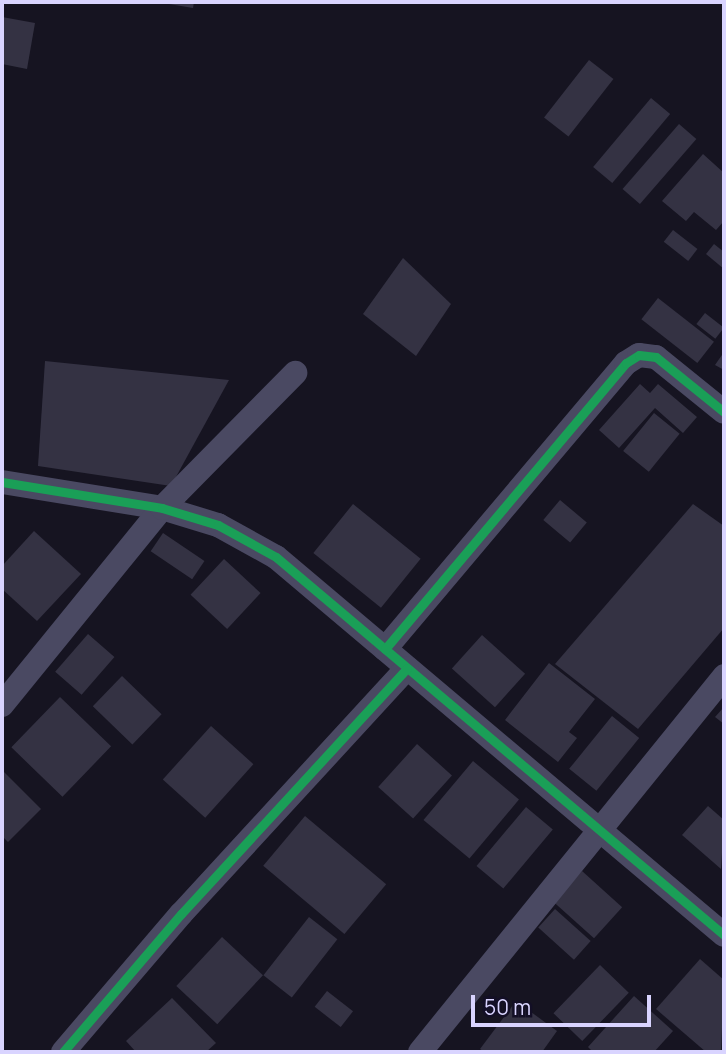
<!DOCTYPE html>
<style>
body{margin:0}
#map{position:relative;width:726px;height:1054px;overflow:hidden;background:#161421;font-family:Manrope,sans-serif}
div>[style]{position:absolute}
.building>*{inset:0;background:#343243;transform-origin:0 0}
.street>*{height:24px;margin:-12px;padding:0 12px;transform-origin:12px;border-radius:12px;background:#4a4962}
.cycleway>*{height:9px;margin:-4.5px;padding:0 4.5px;transform-origin:4.5px;border-radius:4.5px;background:#1a9f57}
span{translate:-50% -50%;white-space:nowrap;text-align:center;line-height:1.15;-webkit-text-stroke:6px #130f26;paint-order:stroke}
.frame{position:absolute;inset:0;border:4px solid #d9d4ff;pointer-events:none}
.scale{position:absolute;left:471px;top:995px;width:180px;height:32px;box-sizing:border-box;border:4px solid #d9d4ff;border-top:0;padding-left:9px;font-size:21px;line-height:24px;white-space:nowrap;color:#d9d4ff;-webkit-text-stroke:5px #130f26;paint-order:stroke}
</style>
<div id="map">
<div class="building">
<i style="clip-path:polygon(157px 2px,194px 2px,193px 8px)"></i>
<i style="clip-path:polygon(2px 17px,35px 23px,27px 69px,2px 64px)"></i>
<i style="left:589px;top:60px;width:31px;height:73px;rotate:38deg"></i>
<i style="left:651px;top:98px;width:25px;height:90px;rotate:40deg"></i>
<i style="left:679px;top:124px;width:23px;height:86px;rotate:41deg"></i>
<i style="clip-path:polygon(703px 154px,724px 173px,724px 221px,716px 230px,694px 212px,686px 221px,662px 201px)"></i>
<i style="left:673px;top:230px;width:31px;height:15px;rotate:38deg"></i>
<i style="clip-path:polygon(714px 244px,724px 252px,724px 269px,706px 254px)"></i>
<i style="clip-path:polygon(403px 258px,451px 304px,416px 356px,363px 314px)"></i>
<i style="left:658px;top:298px;width:71px;height:27px;rotate:38deg"></i>
<i style="left:705px;top:313px;width:24px;height:14px;rotate:38deg"></i>
<i style="clip-path:polygon(724px 352px,724px 370px,715px 365px)"></i>
<i style="clip-path:polygon(45px 361px,229px 380px,171px 486px,38px 466px)"></i>
<i style="clip-path:polygon(640px 384px,650px 393px,658px 384px,697px 417px,683px 433px,655px 408px,619px 448px,599px 430px)"></i>
<i style="left:654px;top:413px;width:33px;height:49px;rotate:39deg"></i>
<i style="left:560px;top:500px;width:35px;height:26px;rotate:40deg"></i>
<i style="left:353px;top:504px;width:87px;height:63px;rotate:39deg"></i>
<i style="clip-path:polygon(693px 504px,724px 526px,724px 628px,638px 729px,555px 664px)"></i>
<i style="clip-path:polygon(34px 531px,81px 574px,37px 621px,2px 589px,2px 566px)"></i>
<i style="left:163px;top:533px;width:50px;height:22px;rotate:34deg"></i>
<i style="left:224px;top:559px;width:50px;height:49px;rotate:43deg"></i>
<i style="left:88px;top:634px;width:35px;height:50px;rotate:41deg"></i>
<i style="left:482px;top:635px;width:58px;height:45px;rotate:42deg"></i>
<i style="clip-path:polygon(549px 663px,595px 699px,569px 732px,577px 738px,558px 762px,505px 720px)"></i>
<i style="left:122px;top:676px;width:55px;height:42px;rotate:44deg"></i>
<i style="left:60px;top:697px;width:71px;height:70px;rotate:44deg"></i>
<i style="clip-path:polygon(724px 707px,724px 724px,715px 717px)"></i>
<i style="left:612px;top:716px;width:35px;height:68px;rotate:39deg"></i>
<i style="left:211px;top:726px;width:57px;height:72px;rotate:42deg"></i>
<i style="left:417px;top:744px;width:47px;height:58px;rotate:42deg"></i>
<i style="left:473px;top:761px;width:60px;height:77px;rotate:40deg"></i>
<i style="clip-path:polygon(2px 770px,41px 809px,8px 842px,2px 836px)"></i>
<i style="clip-path:polygon(708px 806px,724px 820px,721px 869px,682px 835px)"></i>
<i style="left:526px;top:807px;width:35px;height:77px;rotate:40deg"></i>
<i style="left:305px;top:816px;width:106px;height:65px;rotate:40deg"></i>
<i style="left:582px;top:871px;width:54px;height:42px;rotate:42deg"></i>
<i style="left:555px;top:909px;width:48px;height:25px;rotate:42deg"></i>
<i style="left:309px;top:917px;width:36px;height:74px;rotate:38deg"></i>
<i style="left:222px;top:937px;width:56px;height:67px;rotate:43deg"></i>
<i style="clip-path:polygon(700px 959px,724px 980px,721px 1052px,706px 1052px,656px 1009px)"></i>
<i style="left:600px;top:965px;width:40px;height:67px;rotate:44deg"></i>
<i style="left:327px;top:991px;width:33px;height:20px;rotate:38deg"></i>
<i style="clip-path:polygon(634px 996px,673px 1031px,654px 1052px,593px 1052px,588px 1047px)"></i>
<i style="clip-path:polygon(172px 998px,216px 1043px,206px 1052px,136px 1052px,126px 1041px)"></i>
<i style="clip-path:polygon(516px 1001px,557px 1031px,542px 1052px,484px 1052px,480px 1049px)"></i>
</div>
<div class="street">
<i style="left:2px;top:482px;width:162px;rotate:9.2deg"></i>
<i style="left:162px;top:508px;width:59px;rotate:16.9deg"></i>
<i style="left:218px;top:525px;width:66px;rotate:28.9deg"></i>
<i style="left:276px;top:557px;width:586px;rotate:40.16deg"></i>
<i style="left:385px;top:649px;width:374px;rotate:-49.9deg"></i>
<i style="left:626px;top:363px;width:15px;rotate:-32deg"></i>
<i style="left:639px;top:355px;width:17px;rotate:7deg"></i>
<i style="left:656px;top:357px;width:87px;rotate:39deg"></i>
<i style="left:2px;top:705px;width:254px;rotate:-50.9deg"></i>
<i style="left:162px;top:508px;width:190px;rotate:-45.4deg"></i>
<i style="left:63px;top:1052px;width:182px;rotate:-49.5deg"></i>
<i style="left:181px;top:914px;width:334px;rotate:-47.4deg"></i>
<i style="left:420px;top:1052px;width:484px;rotate:-51deg"></i>
</div>
<div class="cycleway">
<i style="left:2px;top:482px;width:162px;rotate:9.2deg"></i>
<i style="left:162px;top:508px;width:59px;rotate:16.9deg"></i>
<i style="left:218px;top:525px;width:66px;rotate:28.9deg"></i>
<i style="left:276px;top:557px;width:586px;rotate:40.16deg"></i>
<i style="left:385px;top:649px;width:374px;rotate:-49.9deg"></i>
<i style="left:626px;top:363px;width:15px;rotate:-32deg"></i>
<i style="left:639px;top:355px;width:17px;rotate:7deg"></i>
<i style="left:656px;top:357px;width:87px;rotate:39deg"></i>
<i style="left:63px;top:1052px;width:182px;rotate:-49.5deg"></i>
<i style="left:181px;top:914px;width:334px;rotate:-47.4deg"></i>
</div>
<div class="frame"></div>
<div class="scale">50 m</div>
</div>
